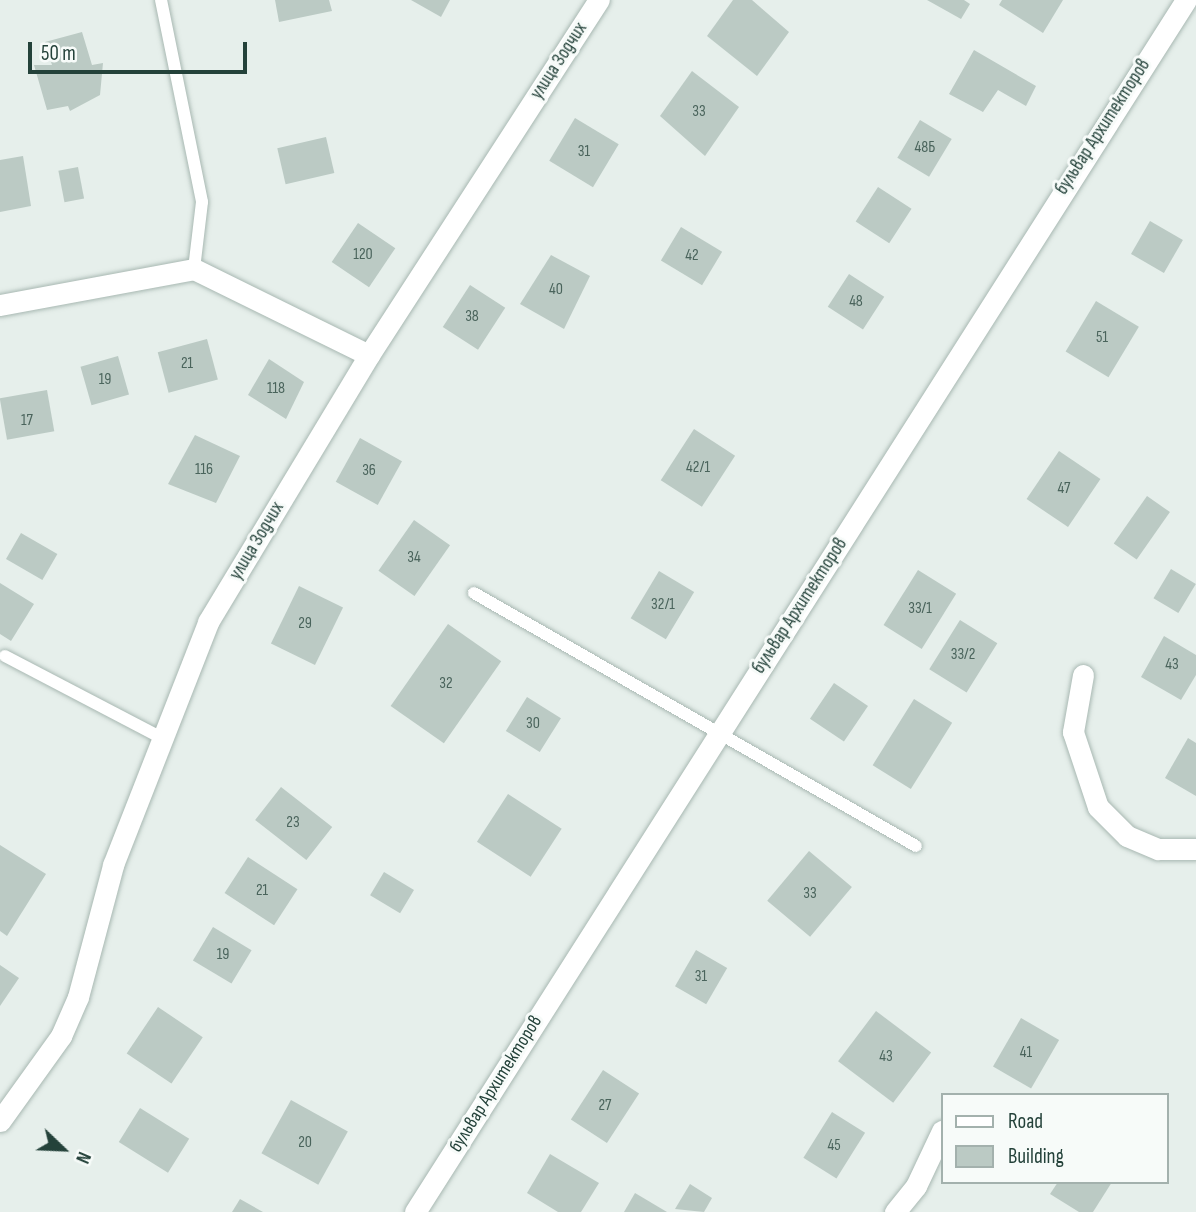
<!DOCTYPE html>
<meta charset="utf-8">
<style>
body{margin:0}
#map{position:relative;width:1196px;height:1212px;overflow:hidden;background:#e6efeb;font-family:"Sofia Sans Condensed",sans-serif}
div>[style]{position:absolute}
.building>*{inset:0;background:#bbcac4;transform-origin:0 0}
.roads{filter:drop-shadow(0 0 2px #a8b8b2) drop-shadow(0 0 2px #a8b8b2)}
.lane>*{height:12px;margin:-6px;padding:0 6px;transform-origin:6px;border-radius:6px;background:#fff}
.street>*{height:21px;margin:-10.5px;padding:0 10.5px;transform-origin:10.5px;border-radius:10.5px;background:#fff}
span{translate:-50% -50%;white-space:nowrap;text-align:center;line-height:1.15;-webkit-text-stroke:6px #f7fbf9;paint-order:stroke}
.number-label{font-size:16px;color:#4a645c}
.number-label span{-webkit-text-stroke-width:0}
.street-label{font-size:19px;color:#24423a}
.legend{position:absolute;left:941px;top:1093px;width:228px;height:91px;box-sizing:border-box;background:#f7fbf9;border:2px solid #a3b1ad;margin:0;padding:9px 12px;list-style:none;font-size:21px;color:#24423a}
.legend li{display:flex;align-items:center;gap:14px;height:35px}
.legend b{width:35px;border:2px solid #a3b1ad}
.north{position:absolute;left:28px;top:1114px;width:70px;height:70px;-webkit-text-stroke:5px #f7fbf9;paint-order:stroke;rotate:113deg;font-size:19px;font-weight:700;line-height:28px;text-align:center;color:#24423a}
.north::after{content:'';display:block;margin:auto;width:24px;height:32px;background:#24423a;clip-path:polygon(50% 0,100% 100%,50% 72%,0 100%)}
.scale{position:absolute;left:28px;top:42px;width:219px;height:32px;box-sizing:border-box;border:4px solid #24423a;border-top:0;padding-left:9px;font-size:21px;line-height:24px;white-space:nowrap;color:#24423a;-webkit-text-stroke:5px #f7fbf9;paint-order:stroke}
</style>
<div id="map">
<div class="building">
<i style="clip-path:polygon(275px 0,329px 0,332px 11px,279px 22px)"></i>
<i style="clip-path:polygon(411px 0,450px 0,441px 17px)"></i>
<i style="clip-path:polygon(733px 0,752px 0,789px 32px,757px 76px,707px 36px)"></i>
<i style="clip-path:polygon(927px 0,964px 0,970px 4px,961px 19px)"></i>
<i style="clip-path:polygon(1002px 0,1063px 0,1043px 33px,999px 5px)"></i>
<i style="clip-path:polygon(82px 32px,92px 65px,103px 63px,100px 95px,70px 111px,68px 106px,47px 110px,34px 65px,52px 65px,45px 42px)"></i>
<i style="clip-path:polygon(974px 50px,1036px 86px,1026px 106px,998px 90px,983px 112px,949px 94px)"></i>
<i style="clip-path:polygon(692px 71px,739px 107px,705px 156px,660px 116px)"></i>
<i style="left:575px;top:118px;width:51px;height:50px;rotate:31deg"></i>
<i style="left:920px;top:120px;width:37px;height:44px;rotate:31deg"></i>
<i style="left:326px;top:137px;width:37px;height:50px;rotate:77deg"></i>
<i style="clip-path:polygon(23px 156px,31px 206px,0 212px,0 160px)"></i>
<i style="left:78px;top:167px;width:32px;height:20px;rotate:79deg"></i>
<i style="left:878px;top:187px;width:40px;height:41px;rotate:33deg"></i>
<i style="left:1150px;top:221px;width:38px;height:38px;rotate:30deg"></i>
<i style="left:358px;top:223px;width:45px;height:47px;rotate:34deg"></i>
<i style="left:681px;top:227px;width:48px;height:39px;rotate:31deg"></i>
<i style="clip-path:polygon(551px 255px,590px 276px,564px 329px,520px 304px)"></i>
<i style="left:849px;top:274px;width:42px;height:39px;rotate:33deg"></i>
<i style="left:470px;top:285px;width:42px;height:50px;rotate:33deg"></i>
<i style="left:1096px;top:301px;width:50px;height:59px;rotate:31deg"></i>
<i style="left:207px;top:339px;width:42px;height:51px;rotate:75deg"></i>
<i style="left:118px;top:356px;width:40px;height:39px;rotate:74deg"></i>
<i style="clip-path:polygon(269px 359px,304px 382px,286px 419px,248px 395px)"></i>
<i style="left:47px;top:390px;width:42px;height:48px;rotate:80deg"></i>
<i style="left:694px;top:429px;width:49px;height:61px;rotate:33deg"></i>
<i style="clip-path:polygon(195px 435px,240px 456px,216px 503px,168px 484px)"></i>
<i style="left:360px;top:438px;width:48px;height:50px;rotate:29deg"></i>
<i style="left:1059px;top:451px;width:50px;height:58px;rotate:34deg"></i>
<i style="left:1147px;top:496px;width:28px;height:58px;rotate:35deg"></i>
<i style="left:414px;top:520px;width:44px;height:62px;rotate:35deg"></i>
<i style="left:21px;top:533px;width:42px;height:30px;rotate:30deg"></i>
<i style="left:1171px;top:569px;width:29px;height:34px;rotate:31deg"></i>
<i style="left:918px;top:570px;width:45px;height:65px;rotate:32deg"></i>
<i style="left:659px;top:571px;width:41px;height:55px;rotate:31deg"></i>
<i style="clip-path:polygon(0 583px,34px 604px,11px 641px,0 634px)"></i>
<i style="left:299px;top:586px;width:49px;height:64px;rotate:26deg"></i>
<i style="left:960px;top:620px;width:44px;height:58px;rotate:32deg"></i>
<i style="left:448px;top:624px;width:65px;height:100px;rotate:35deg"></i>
<i style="clip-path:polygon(1164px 636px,1196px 655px,1196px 675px,1181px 700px,1141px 677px)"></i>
<i style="left:834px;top:683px;width:41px;height:43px;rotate:34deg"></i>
<i style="left:527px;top:697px;width:40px;height:40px;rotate:32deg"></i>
<i style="left:914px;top:699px;width:45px;height:78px;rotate:32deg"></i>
<i style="clip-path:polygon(1188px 738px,1196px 743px,1196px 796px,1165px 778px)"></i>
<i style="left:281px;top:787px;width:65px;height:42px;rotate:38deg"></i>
<i style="left:508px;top:794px;width:64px;height:57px;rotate:33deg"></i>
<i style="clip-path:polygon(0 845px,46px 874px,7px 936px,0 931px)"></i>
<i style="left:809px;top:851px;width:56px;height:65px;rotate:40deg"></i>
<i style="left:248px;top:857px;width:59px;height:43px;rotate:33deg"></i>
<i style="left:384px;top:872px;width:35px;height:27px;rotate:31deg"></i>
<i style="left:213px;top:927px;width:45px;height:39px;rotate:31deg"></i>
<i style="left:696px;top:950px;width:36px;height:42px;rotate:30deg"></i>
<i style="clip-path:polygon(0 965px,19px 978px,0 1006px)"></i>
<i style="left:158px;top:1007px;width:54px;height:56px;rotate:34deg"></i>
<i style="left:876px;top:1011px;width:69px;height:63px;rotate:37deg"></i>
<i style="left:1021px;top:1018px;width:44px;height:56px;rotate:30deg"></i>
<i style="left:603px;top:1070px;width:43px;height:59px;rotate:33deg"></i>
<i style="left:291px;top:1100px;width:65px;height:61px;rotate:29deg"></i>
<i style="left:140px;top:1108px;width:58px;height:40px;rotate:32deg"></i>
<i style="left:832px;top:1112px;width:39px;height:54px;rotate:32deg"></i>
<i style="clip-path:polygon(550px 1154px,599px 1183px,581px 1212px,558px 1212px,527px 1193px)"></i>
<i style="clip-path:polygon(1058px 1182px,1112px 1182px,1093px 1212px,1079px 1212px,1050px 1194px)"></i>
<i style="clip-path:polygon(690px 1184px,712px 1198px,704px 1212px,675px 1209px)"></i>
<i style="clip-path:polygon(635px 1193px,667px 1212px,624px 1212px)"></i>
<i style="clip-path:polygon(240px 1199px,263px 1212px,232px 1212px)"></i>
</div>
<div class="roads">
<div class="lane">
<i style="left:161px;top:0;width:206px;rotate:78.5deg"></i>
<i style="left:202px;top:202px;width:67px;rotate:96.8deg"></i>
<i style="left:474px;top:593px;width:509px;rotate:29.79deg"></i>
<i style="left:5px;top:656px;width:175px;rotate:27.6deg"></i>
</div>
<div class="street">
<i style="left:0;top:305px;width:197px;rotate:-10.5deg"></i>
<i style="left:194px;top:269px;width:195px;rotate:26.2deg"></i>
<i style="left:1083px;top:675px;width:58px;rotate:100deg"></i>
<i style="left:1073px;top:732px;width:79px;rotate:71.6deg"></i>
<i style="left:1098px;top:807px;width:41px;rotate:45deg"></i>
<i style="left:1127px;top:836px;width:34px;rotate:23deg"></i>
<i style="left:1158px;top:849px;width:38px"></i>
<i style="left:0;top:1121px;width:105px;rotate:-54.3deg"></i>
<i style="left:61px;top:1036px;width:43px;rotate:-66.4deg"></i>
<i style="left:78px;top:997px;width:137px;rotate:-75.1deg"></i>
<i style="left:113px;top:865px;width:261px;rotate:-68.6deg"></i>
<i style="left:208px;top:622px;width:312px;rotate:-58.9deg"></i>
<i style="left:369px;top:355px;width:423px;rotate:-57.1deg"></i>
<i style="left:415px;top:1212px;width:1436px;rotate:-57.54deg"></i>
<i style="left:895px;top:1212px;width:33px;rotate:-51deg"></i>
<i style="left:916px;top:1186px;width:61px;rotate:-64.7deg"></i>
</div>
</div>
<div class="number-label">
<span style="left:699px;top:112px">33</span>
<span style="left:925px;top:148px">48Б</span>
<span style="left:584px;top:152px">31</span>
<span style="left:363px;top:255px">120</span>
<span style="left:692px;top:256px">42</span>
<span style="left:556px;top:290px">40</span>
<span style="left:856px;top:302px">48</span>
<span style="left:472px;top:317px">38</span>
<span style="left:1102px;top:338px">51</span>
<span style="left:187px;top:364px">21</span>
<span style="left:105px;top:380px">19</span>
<span style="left:276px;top:389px">118</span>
<span style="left:27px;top:421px">17</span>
<span style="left:698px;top:468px">42/1</span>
<span style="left:204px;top:470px">116</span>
<span style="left:369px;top:471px">36</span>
<span style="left:1064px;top:489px">47</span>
<span style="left:414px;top:558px">34</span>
<span style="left:663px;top:605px">32/1</span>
<span style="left:920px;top:609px">33/1</span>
<span style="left:305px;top:624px">29</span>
<span style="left:963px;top:655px">33/2</span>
<span style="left:1172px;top:665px">43</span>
<span style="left:446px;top:684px">32</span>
<span style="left:533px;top:724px">30</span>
<span style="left:293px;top:823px">23</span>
<span style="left:262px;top:891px">21</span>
<span style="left:810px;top:894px">33</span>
<span style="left:223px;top:955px">19</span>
<span style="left:701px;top:977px">31</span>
<span style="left:1026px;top:1053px">41</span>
<span style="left:886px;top:1057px">43</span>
<span style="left:605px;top:1106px">27</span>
<span style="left:305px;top:1143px">20</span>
<span style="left:834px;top:1146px">45</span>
</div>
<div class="street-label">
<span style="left:559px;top:61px;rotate:-57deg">улица Зодчих</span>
<span style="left:1103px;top:127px;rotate:-57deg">бульвар Архитекторов</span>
<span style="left:257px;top:541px;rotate:-59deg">улица Зодчих</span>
<span style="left:800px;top:606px;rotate:-57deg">бульвар Архитекторов</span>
<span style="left:496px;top:1084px;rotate:-58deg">бульвар Архитекторов</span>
</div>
<ul class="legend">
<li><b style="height:9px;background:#fff"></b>Road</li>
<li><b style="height:19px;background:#bbcac4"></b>Building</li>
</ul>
<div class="north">N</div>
<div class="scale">50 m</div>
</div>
